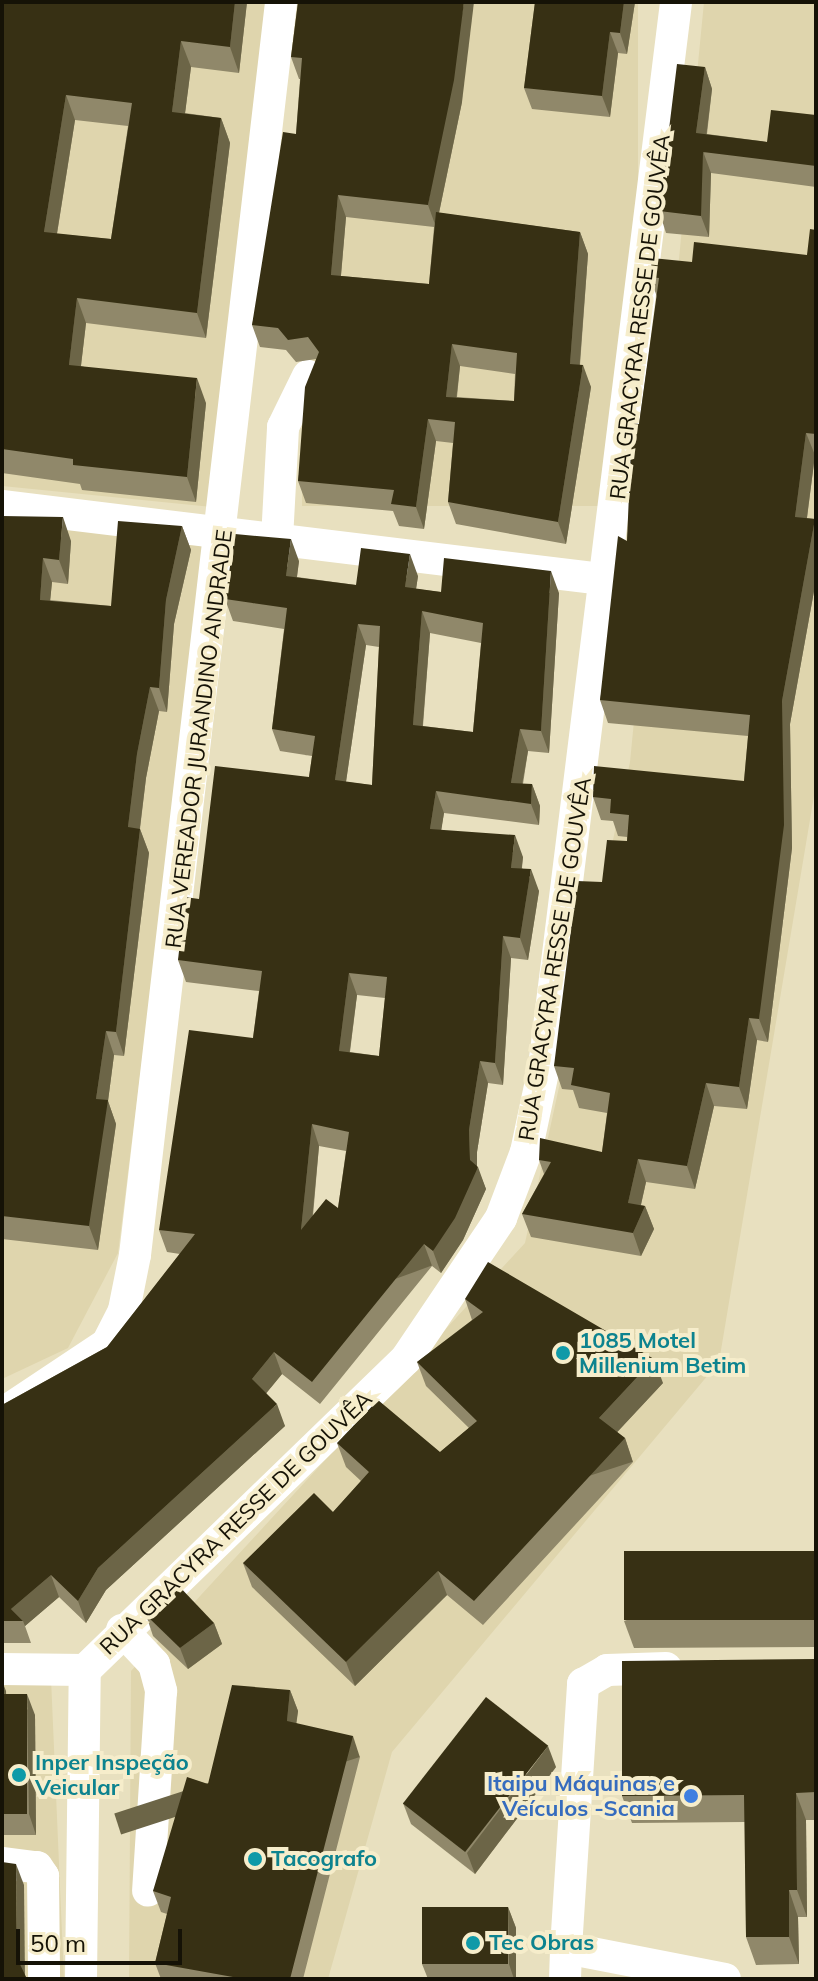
<!DOCTYPE html>
<meta charset="utf-8">
<style>
body{margin:0}
#map{position:relative;width:818px;height:1981px;overflow:hidden;background:#e8e0bf;font-family:Mulish,sans-serif}
div>[style]{position:absolute}
.built>*{inset:0;background:#dfd5ad;transform-origin:0 0}
.minor>*{height:32px;margin:-16px;padding:0 16px;transform-origin:16px;border-radius:16px;background:#fff}
.wall>*{inset:0;background:#90886a}
.shaded-wall>*{inset:0;background:#6c6547;transform-origin:0 0}
.building>*{inset:0;background:#373014;transform-origin:0 0}
.dots>*{width:22px;height:22px;translate:-50% -50%;box-sizing:border-box;border:4px solid #f6edcb;border-radius:50%}
span{translate:-50% -50%;white-space:nowrap;text-align:center;line-height:1.15;-webkit-text-stroke:8px #f6edcb;paint-order:stroke}
.street-label{font-size:22px;color:#151206}
.culture-label{font-size:22px;color:#0d838f;font-weight:700}
.left{translate:0 -50%;text-align:left}
.shop-label{font-size:22px;color:#366cbe;font-weight:700}
.right{translate:-100% -50%;text-align:right}
.frame{position:absolute;inset:0;border:4px solid #151206;pointer-events:none}
.scale{position:absolute;left:16px;top:1929px;width:166px;height:36px;box-sizing:border-box;border:4px solid #151206;border-top:0;padding-left:10px;font-size:24px;line-height:28px;white-space:nowrap;color:#151206;-webkit-text-stroke:6px #f6edcb;paint-order:stroke}
</style>
<div id="map">
<div class="built">
<i style="clip-path:polygon(2px 2px,267px 2px,212px 507px,2px 486px)"></i>
<i style="left:302px;top:2px;width:336px;height:504px"></i>
<i style="clip-path:polygon(704px 2px,816px 2px,816px 784px,719px 1362px,392px 1752px,328px 1979px,129px 1979px,131px 1671px,525px 1243px,630px 762px)"></i>
<i style="clip-path:polygon(2px 520px,207px 539px,118px 1253px,68px 1348px,2px 1379px)"></i>
<i style="clip-path:polygon(51px 1678px,64px 1979px,2px 1979px,2px 1679px)"></i>
</div>
<div class="minor">
<i style="left:2px;top:506px;width:612px;rotate:6.94deg"></i>
<i style="left:277px;top:539px;width:112px;rotate:-86.9deg"></i>
<i style="left:283px;top:427px;width:57px;rotate:-63.9deg"></i>
<i style="left:2px;top:1414px;width:126px;rotate:-33.7deg"></i>
<i style="left:107px;top:1344px;width:38px;rotate:-63deg"></i>
<i style="left:124px;top:1310px;width:56px;rotate:-78.7deg"></i>
<i style="left:135px;top:1255px;width:1261px;rotate:-83.35deg"></i>
<i style="left:122px;top:1630px;width:47px;rotate:46.7deg"></i>
<i style="left:154px;top:1664px;width:28px;rotate:75deg"></i>
<i style="left:161px;top:1691px;width:200px;rotate:93.7deg"></i>
<i style="left:2px;top:1669px;width:83px;rotate:0.7deg"></i>
<i style="left:85px;top:1670px;width:447px;rotate:-44.1deg"></i>
<i style="left:406px;top:1359px;width:170px;rotate:-56deg"></i>
<i style="left:501px;top:1218px;width:71px;rotate:-69.3deg"></i>
<i style="left:526px;top:1152px;width:87px;rotate:-78deg"></i>
<i style="left:544px;top:1067px;width:1073px;rotate:-82.93deg"></i>
<i style="left:2px;top:1863px;width:35px;rotate:7deg"></i>
<i style="left:37px;top:1867px;width:11px;rotate:56deg"></i>
<i style="left:43px;top:1876px;width:103px;rotate:89.4deg"></i>
<i style="left:566px;top:1948px;width:265px;rotate:-86.3deg"></i>
<i style="left:583px;top:1684px;width:28px;rotate:-30deg"></i>
<i style="left:607px;top:1670px;width:59px;rotate:-1.9deg"></i>
<i style="left:81px;top:1979px;width:309px;rotate:-89.3deg"></i>
<i style="left:565px;top:1979px;width:31px;rotate:-88deg"></i>
<i style="left:566px;top:1948px;width:162px;rotate:11deg"></i>
</div>
<div class="wall">
<i style="clip-path:polygon(evenodd,2px 2px,247px 2px,239px 73px,191px 67px,185px 113px,221px 118px,230px 143px,206px 338px,86px 323px,81px 366px,206px 403px,196px 502px,82px 490px,80px 484px,2px 473px,2px 2px,75px 120px,128px 126px,111px 239px,57px 234px,75px 120px)"></i>
<i style="clip-path:polygon(evenodd,298px 2px,462px 102px,439px 213px,580px 232px,588px 254px,580px 365px,591px 387px,566px 544px,456px 524px,448px 502px,453px 443px,436px 441px,424px 529px,399px 526px,393px 511px,306px 503px,298px 481px,316px 359px,296px 362px,286px 350px,260px 347px,252px 325px,296px 134px,300px 79px,299px 79px,291px 57px,298px 2px,346px 217px,434px 227px,429px 284px,341px 276px,346px 217px,298px 2px,460px 366px,515px 374px,514px 401px,457px 397px,460px 366px)"></i>
<i style="clip-path:polygon(535px 2px,635px 2px,627px 54px,618px 53px,610px 117px,532px 109px,524px 88px)"></i>
<i style="clip-path:polygon(705px 67px,712px 89px,707px 134px,767px 142px,816px 115px,816px 187px,711px 173px,709px 237px,666px 233px,659px 211px)"></i>
<i style="clip-path:polygon(816px 230px,816px 456px,815px 455px,807px 518px,815px 519px,816px 523px,816px 580px,790px 724px,792px 848px,768px 1042px,757px 1040px,747px 1109px,714px 1106px,695px 1189px,646px 1182px,641px 1205px,645px 1206px,654px 1229px,641px 1256px,531px 1237px,522px 1214px,544px 1174px,539px 1160px,602px 1152px,607px 1113px,579px 1108px,573px 1090px,562px 1089px,554px 1066px,602px 882px,627px 841px,627px 837px,618px 836px,613px 821px,601px 820px,593px 797px,744px 781px,748px 736px,608px 723px,600px 700px,627px 541px,639px 424px,657px 297px,650px 277px,692px 262px,807px 255px)"></i>
<i style="clip-path:polygon(2px 516px,71px 541px,68px 584px,52px 582px,50px 600px,111px 606px,182px 526px,191px 550px,174px 624px,167px 712px,159px 711px,146px 778px,140px 829px,149px 853px,124px 1056px,114px 1055px,108px 1101px,116px 1124px,98px 1250px,2px 1239px)"></i>
<i style="clip-path:polygon(evenodd,299px 561px,297px 577px,356px 585px,418px 576px,416px 589px,441px 592px,559px 593px,549px 753px,528px 751px,523px 784px,532px 784px,540px 806px,539px 825px,444px 813px,441px 830px,523px 857px,522px 868px,539px 891px,528px 960px,511px 958px,503px 1085px,488px 1083px,477px 1152px,477px 1167px,486px 1189px,463px 1240px,441px 1273px,432px 1266px,320px 1404px,282px 1374px,266px 1393px,285px 1426px,106px 1590px,86px 1623px,59px 1597px,25px 1626px,31px 1643px,2px 1643px,2px 1405px,107px 1347px,180px 1254px,167px 1252px,159px 1230px,253px 1038px,259px 991px,186px 982px,178px 960px,199px 899px,309px 777px,312px 756px,280px 751px,272px 729px,284px 629px,233px 621px,225px 599px,299px 561px,430px 633px,481px 643px,473px 732px,423px 726px,430px 633px,299px 561px,366px 645px,379px 647px,372px 785px,346px 782px,366px 645px,299px 561px,357px 995px,385px 998px,379px 1056px,350px 1052px,357px 995px,299px 561px,319px 1146px,346px 1151px,338px 1208px,313px 1216px,319px 1146px)"></i>
<i style="clip-path:polygon(465px 1299px,663px 1383px,617px 1432px,625px 1438px,633px 1462px,483px 1625px,447px 1595px,355px 1686px,252px 1587px,243px 1563px,333px 1512px,361px 1481px,346px 1467px,337px 1443px,440px 1452px,469px 1428px,426px 1386px,417px 1362px,472px 1320px)"></i>
<i style="clip-path:polygon(816px 1551px,816px 1647px,634px 1648px,624px 1621px)"></i>
<i style="clip-path:polygon(146px 1615px,214px 1623px,222px 1644px,188px 1669px,153px 1636px)"></i>
<i style="clip-path:polygon(816px 1659px,816px 1820px,806px 1820px,807px 1917px,798px 1917px,799px 1964px,756px 1965px,746px 1937px,745px 1822px,632px 1823px,622px 1796px)"></i>
<i style="clip-path:polygon(2px 1681px,6px 1694px,35px 1715px,36px 1835px,2px 1835px)"></i>
<i style="clip-path:polygon(290px 1690px,298px 1711px,296px 1723px,360px 1757px,303px 1979px,161px 1979px,155px 1963px,167px 1914px,161px 1912px,153px 1891px,208px 1784px)"></i>
<i style="clip-path:polygon(556px 1767px,475px 1874px,411px 1824px,403px 1803px)"></i>
<i style="clip-path:polygon(508px 1907px,516px 1928px,516px 1979px,428px 1979px,422px 1964px)"></i>
</div>
<div class="shaded-wall">
<i style="clip-path:polygon(235px 2px,247px 2px,239px 73px,230px 47px)"></i>
<i style="clip-path:polygon(464px 2px,474px 2px,462px 102px,436px 227px,428px 205px)"></i>
<i style="clip-path:polygon(624px 2px,635px 2px,627px 54px,620px 33px)"></i>
<i style="clip-path:polygon(610px 32px,618px 53px,610px 117px,602px 96px)"></i>
<i style="clip-path:polygon(181px 41px,191px 67px,182px 137px,172px 112px)"></i>
<i style="clip-path:polygon(705px 67px,712px 89px,704px 154px,711px 173px,709px 237px,701px 216px,696px 133px)"></i>
<i style="clip-path:polygon(66px 95px,75px 120px,53px 258px,44px 232px)"></i>
<i style="clip-path:polygon(221px 118px,230px 143px,206px 338px,197px 313px)"></i>
<i style="clip-path:polygon(338px 195px,346px 217px,339px 297px,331px 275px)"></i>
<i style="clip-path:polygon(580px 232px,588px 254px,578px 386px,570px 364px)"></i>
<i style="clip-path:polygon(77px 298px,86px 323px,78px 390px,69px 365px)"></i>
<i style="clip-path:polygon(452px 344px,460px 366px,454px 419px,446px 397px)"></i>
<i style="clip-path:polygon(583px 365px,591px 387px,566px 544px,558px 522px)"></i>
<i style="clip-path:polygon(197px 378px,206px 403px,196px 502px,187px 477px)"></i>
<i style="clip-path:polygon(428px 419px,436px 441px,424px 529px,416px 507px)"></i>
<i style="clip-path:polygon(806px 433px,815px 455px,804px 540px,795px 517px)"></i>
<i style="clip-path:polygon(63px 517px,71px 541px,68px 584px,59px 560px)"></i>
<i style="clip-path:polygon(815px 519px,816px 523px,816px 580px,790px 724px,792px 848px,768px 1042px,759px 1019px,782px 701px)"></i>
<i style="clip-path:polygon(182px 526px,191px 550px,174px 624px,167px 712px,159px 688px,166px 600px)"></i>
<i style="clip-path:polygon(291px 539px,299px 561px,294px 598px,286px 576px)"></i>
<i style="clip-path:polygon(410px 554px,418px 576px,413px 609px,405px 587px)"></i>
<i style="clip-path:polygon(43px 558px,52px 582px,48px 623px,40px 600px)"></i>
<i style="clip-path:polygon(551px 571px,559px 593px,549px 753px,541px 731px)"></i>
<i style="clip-path:polygon(422px 611px,430px 633px,421px 746px,413px 725px)"></i>
<i style="clip-path:polygon(358px 624px,366px 645px,343px 802px,335px 780px)"></i>
<i style="clip-path:polygon(150px 687px,159px 711px,146px 778px,137px 851px,128px 827px,137px 754px)"></i>
<i style="clip-path:polygon(520px 729px,528px 751px,519px 802px,511px 783px)"></i>
<i style="clip-path:polygon(532px 784px,540px 806px,539px 825px,531px 804px)"></i>
<i style="clip-path:polygon(436px 791px,444px 813px,438px 851px,430px 829px)"></i>
<i style="clip-path:polygon(140px 829px,149px 853px,124px 1056px,116px 1032px)"></i>
<i style="clip-path:polygon(515px 835px,523px 857px,519px 890px,511px 868px)"></i>
<i style="clip-path:polygon(531px 869px,539px 891px,528px 960px,520px 938px)"></i>
<i style="clip-path:polygon(503px 936px,511px 958px,503px 1085px,495px 1063px)"></i>
<i style="clip-path:polygon(349px 973px,357px 995px,347px 1072px,339px 1051px)"></i>
<i style="clip-path:polygon(749px 1018px,757px 1040px,747px 1109px,739px 1087px)"></i>
<i style="clip-path:polygon(106px 1031px,114px 1055px,108px 1101px,116px 1124px,98px 1250px,89px 1226px,96px 1099px)"></i>
<i style="clip-path:polygon(480px 1061px,488px 1083px,477px 1152px,477px 1169px,478px 1167px,486px 1189px,463px 1240px,441px 1273px,433px 1251px,470px 1160px,469px 1130px)"></i>
<i style="clip-path:polygon(706px 1083px,714px 1106px,695px 1189px,687px 1166px)"></i>
<i style="clip-path:polygon(312px 1124px,319px 1146px,309px 1252px,301px 1230px)"></i>
<i style="clip-path:polygon(638px 1159px,646px 1182px,636px 1226px,628px 1203px)"></i>
<i style="clip-path:polygon(645px 1206px,654px 1229px,641px 1256px,633px 1233px)"></i>
<i style="left:424px;top:1244px;width:23px;height:178px;rotate:70deg"></i>
<i style="clip-path:polygon(274px 1352px,282px 1374px,260px 1401px,252px 1379px)"></i>
<i style="clip-path:polygon(654px 1359px,663px 1383px,608px 1442px,599px 1418px)"></i>
<i style="clip-path:polygon(277px 1404px,285px 1426px,106px 1590px,86px 1623px,78px 1601px,98px 1568px)"></i>
<i style="left:625px;top:1438px;width:25px;height:222px;rotate:72deg"></i>
<i style="clip-path:polygon(438px 1571px,447px 1595px,355px 1686px,346px 1662px)"></i>
<i style="clip-path:polygon(51px 1575px,59px 1597px,25px 1626px,23px 1621px,11px 1609px)"></i>
<i style="clip-path:polygon(214px 1623px,222px 1644px,188px 1669px,180px 1648px)"></i>
<i style="clip-path:polygon(2px 1681px,6px 1691px,7px 1715px,2px 1701px)"></i>
<i style="clip-path:polygon(290px 1690px,298px 1711px,294px 1742px,287px 1721px)"></i>
<i style="clip-path:polygon(27px 1694px,35px 1715px,36px 1835px,29px 1814px)"></i>
<i style="left:353px;top:1736px;width:22px;height:251px;rotate:72deg"></i>
<i style="clip-path:polygon(548px 1746px,556px 1767px,475px 1874px,467px 1853px)"></i>
<i style="clip-path:polygon(796px 1793px,806px 1820px,807px 1917px,797px 1890px)"></i>
<i style="clip-path:polygon(16px 1864px,24px 1885px,25px 1979px,17px 1958px)"></i>
<i style="clip-path:polygon(789px 1890px,798px 1917px,799px 1964px,789px 1937px)"></i>
<i style="clip-path:polygon(508px 1907px,516px 1928px,516px 1979px,514px 1979px,509px 1964px)"></i>
</div>
<div class="building">
<i style="clip-path:polygon(evenodd,2px 2px,235px 2px,230px 47px,181px 41px,172px 112px,221px 118px,197px 313px,77px 298px,69px 365px,197px 378px,187px 477px,73px 465px,73px 459px,2px 449px,2px 2px,66px 95px,132px 103px,111px 239px,44px 232px,66px 95px)"></i>
<i style="clip-path:polygon(evenodd,298px 2px,464px 2px,454px 80px,428px 205px,338px 195px,331px 275px,429px 284px,436px 212px,580px 232px,570px 364px,583px 365px,558px 522px,448px 502px,455px 422px,428px 419px,416px 507px,391px 504px,394px 490px,298px 481px,305px 387px,319px 352px,308px 337px,288px 340px,278px 328px,252px 325px,283px 132px,296px 134px,302px 58px,291px 57px,298px 2px,452px 344px,517px 353px,514px 401px,446px 397px,452px 344px)"></i>
<i style="clip-path:polygon(535px 2px,624px 2px,620px 33px,610px 32px,602px 96px,524px 88px)"></i>
<i style="clip-path:polygon(677px 64px,705px 67px,696px 133px,767px 142px,771px 110px,816px 115px,816px 166px,703px 152px,701px 216px,659px 211px)"></i>
<i style="clip-path:polygon(810px 229px,816px 230px,816px 434px,806px 433px,795px 517px,815px 519px,782px 701px,784px 825px,759px 1019px,749px 1018px,739px 1087px,706px 1083px,687px 1166px,638px 1159px,628px 1203px,645px 1206px,633px 1233px,522px 1214px,551px 1162px,539px 1160px,540px 1138px,602px 1152px,610px 1093px,571px 1085px,574px 1068px,554px 1066px,577px 881px,602px 882px,607px 840px,627px 841px,629px 815px,610px 813px,611px 799px,593px 797px,594px 766px,744px 781px,750px 715px,600px 700px,618px 536px,627px 541px,632px 423px,639px 424px,659px 278px,650px 277px,652px 258px,692px 262px,694px 242px,807px 255px)"></i>
<i style="clip-path:polygon(2px 516px,63px 517px,59px 560px,43px 558px,40px 600px,111px 606px,118px 521px,182px 526px,166px 600px,159px 688px,150px 687px,137px 754px,128px 827px,140px 829px,116px 1032px,106px 1031px,96px 1099px,108px 1100px,89px 1226px,2px 1216px)"></i>
<i style="clip-path:polygon(evenodd,235px 534px,291px 539px,286px 576px,356px 585px,361px 548px,410px 554px,405px 587px,441px 592px,444px 558px,551px 571px,541px 731px,520px 729px,511px 783px,532px 784px,531px 804px,436px 791px,430px 829px,515px 835px,511px 868px,531px 869px,520px 938px,503px 936px,495px 1063px,480px 1061px,469px 1130px,470px 1160px,478px 1167px,455px 1218px,433px 1251px,424px 1244px,312px 1382px,274px 1352px,252px 1379px,277px 1404px,98px 1568px,78px 1601px,51px 1575px,11px 1609px,23px 1621px,2px 1621px,2px 1405px,107px 1347px,195px 1234px,159px 1230px,189px 1030px,253px 1038px,262px 971px,178px 960px,185px 897px,199px 899px,215px 766px,309px 777px,315px 736px,272px 729px,287px 608px,225px 599px,235px 534px,422px 611px,483px 623px,473px 732px,413px 725px,422px 611px,235px 534px,358px 624px,380px 626px,372px 785px,335px 780px,358px 624px,235px 534px,349px 973px,387px 977px,379px 1056px,339px 1051px,349px 973px,235px 534px,312px 1124px,349px 1132px,338px 1208px,326px 1199px,301px 1230px,312px 1124px)"></i>
<i style="clip-path:polygon(488px 1262px,654px 1359px,599px 1418px,625px 1438px,474px 1601px,438px 1571px,346px 1662px,243px 1563px,314px 1493px,333px 1512px,369px 1472px,337px 1443px,378px 1400px,440px 1452px,477px 1421px,417px 1362px,483px 1312px,465px 1299px)"></i>
<i style="left:816px;top:1551px;width:69px;height:192px;rotate:90deg"></i>
<i style="clip-path:polygon(176px 1583px,214px 1623px,180px 1648px,146px 1615px)"></i>
<i style="clip-path:polygon(816px 1659px,816px 1792px,796px 1793px,797px 1890px,789px 1890px,789px 1937px,746px 1937px,744px 1795px,622px 1796px,622px 1661px)"></i>
<i style="clip-path:polygon(232px 1685px,290px 1690px,287px 1721px,353px 1736px,290px 1979px,244px 1979px,155px 1963px,171px 1897px,153px 1891px,187px 1777px,208px 1784px)"></i>
<i style="left:2px;top:1694px;width:25px;height:120px"></i>
<i style="left:486px;top:1697px;width:79px;height:135px;rotate:38deg"></i>
<i style="clip-path:polygon(2px 1862px,16px 1864px,17px 1958px,27px 1979px,2px 1979px)"></i>
<i style="left:422px;top:1907px;width:86px;height:57px"></i>
</div>
<div class="dots">
<i style="left:563px;top:1353px;background:#0f9aa8"></i>
<i style="left:19px;top:1775px;background:#0f9aa8"></i>
<i style="left:691px;top:1796px;background:#3f7fe0"></i>
<i style="left:255px;top:1859px;background:#0f9aa8"></i>
<i style="left:473px;top:1943px;background:#0f9aa8"></i>
</div>
<div class="street-label">
<span style="left:640px;top:317px;rotate:-83deg">RUA GRACYRA RESSE DE GOUVÊA</span>
<span style="left:199px;top:739px;rotate:-83deg">RUA VEREADOR JURANDINO ANDRADE</span>
<span style="left:555px;top:959px;rotate:-81deg">RUA GRACYRA RESSE DE GOUVÊA</span>
<span style="left:236px;top:1523px;rotate:-44deg">RUA GRACYRA RESSE DE GOUVÊA</span>
</div>
<div class="culture-label">
<span class="left" style="left:579px;top:1353px">1085 Motel<br>Millenium Betim</span>
<span class="left" style="left:35px;top:1775px">Inper Inspeção<br>Veicular</span>
<span class="left" style="left:271px;top:1859px">Tacografo</span>
<span class="left" style="left:489px;top:1943px">Tec Obras</span>
</div>
<div class="shop-label">
<span class="right" style="left:675px;top:1796px">Itaipu Máquinas e<br>Veículos -Scania</span>
</div>
<div class="frame"></div>
<div class="scale">50 m</div>
</div>
